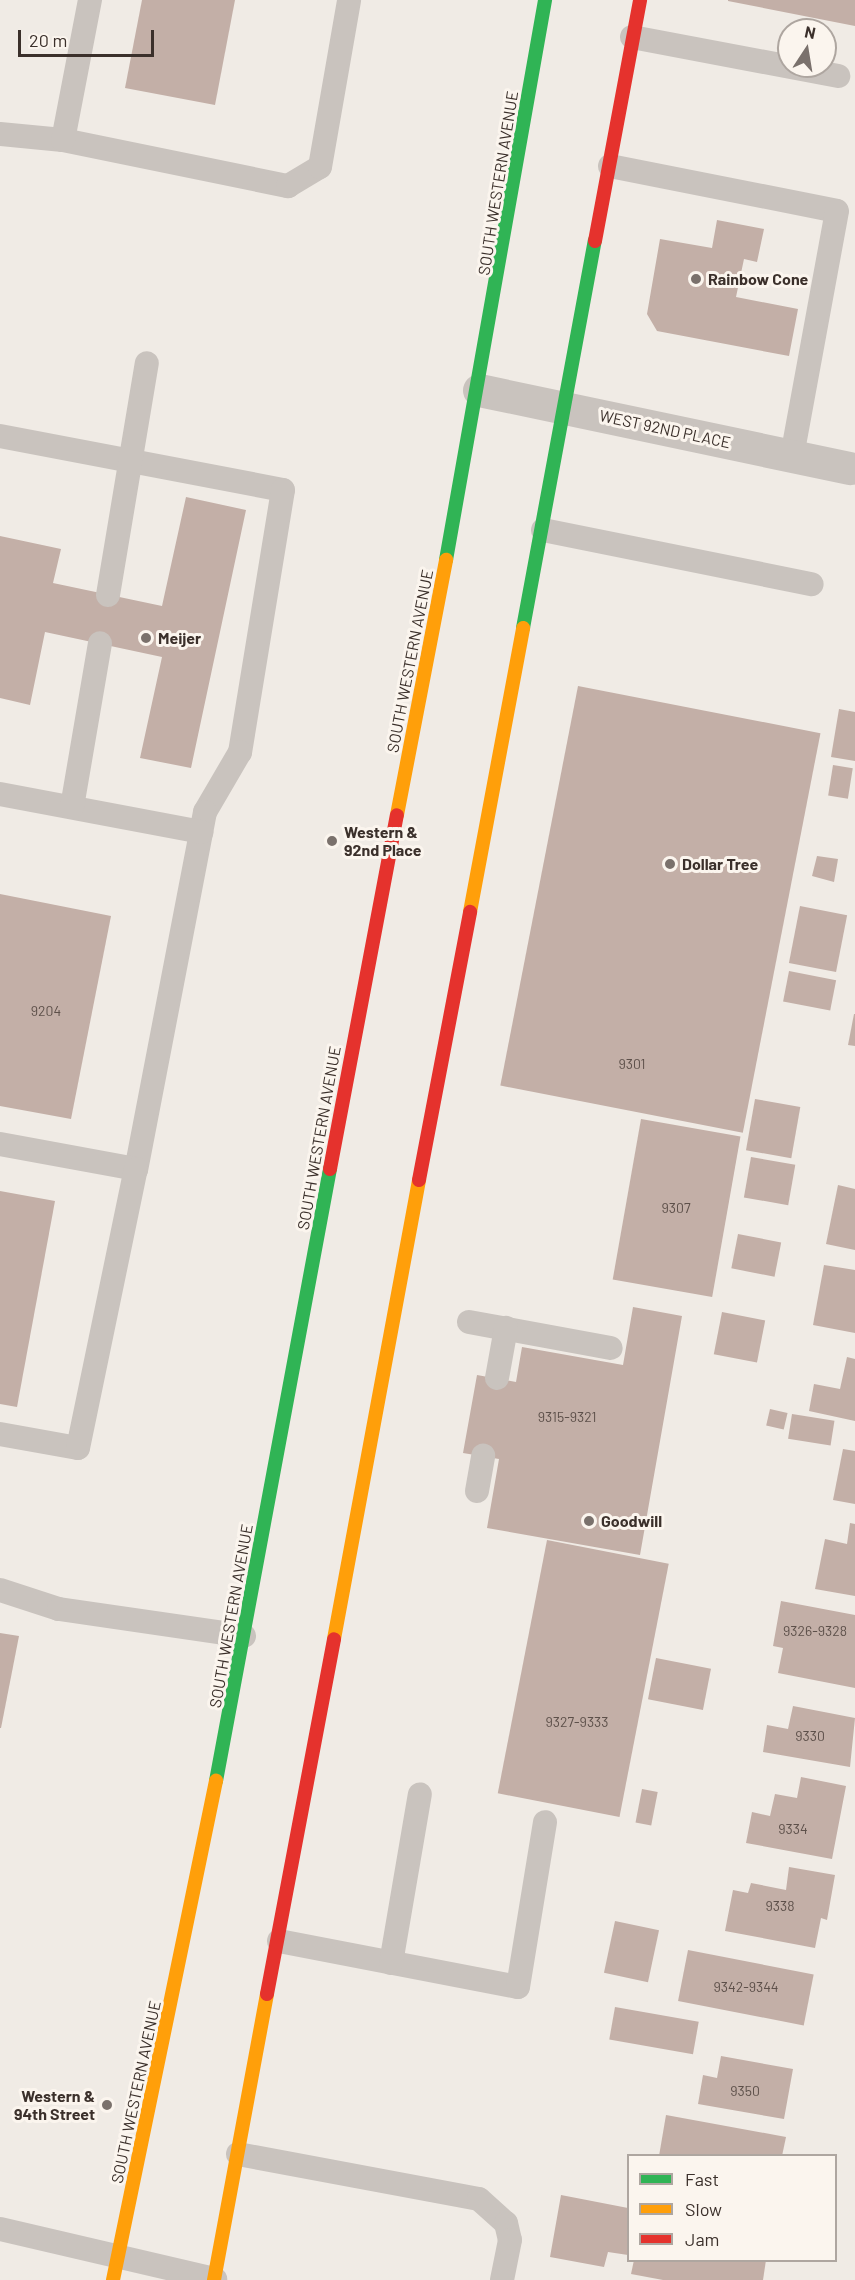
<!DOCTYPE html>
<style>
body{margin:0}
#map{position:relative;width:855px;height:2280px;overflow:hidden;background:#f0ebe5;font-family:Barlow,sans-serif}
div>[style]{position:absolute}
.building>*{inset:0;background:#c3afa7;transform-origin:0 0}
.lane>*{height:24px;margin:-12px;padding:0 12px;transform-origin:12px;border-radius:12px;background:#c9c3be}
.street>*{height:33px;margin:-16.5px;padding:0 16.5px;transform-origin:16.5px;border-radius:16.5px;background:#c9c3be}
.fast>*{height:14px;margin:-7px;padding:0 7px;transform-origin:7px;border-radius:7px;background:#30b455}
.slow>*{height:14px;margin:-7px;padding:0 7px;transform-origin:7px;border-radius:7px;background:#ff9f0a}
.jam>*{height:14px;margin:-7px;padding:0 7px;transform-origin:7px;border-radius:7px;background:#e5322d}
.dots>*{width:16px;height:16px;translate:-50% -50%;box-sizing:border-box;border:3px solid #fbf5ee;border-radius:50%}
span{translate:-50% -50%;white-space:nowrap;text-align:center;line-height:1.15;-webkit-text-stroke:6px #fbf5ee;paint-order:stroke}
.number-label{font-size:14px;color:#5d504a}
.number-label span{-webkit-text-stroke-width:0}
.street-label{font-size:16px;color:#3b302b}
.poi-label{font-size:16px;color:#3b302b;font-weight:700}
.left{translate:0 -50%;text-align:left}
.right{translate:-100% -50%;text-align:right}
.legend{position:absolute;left:627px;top:2154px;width:210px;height:108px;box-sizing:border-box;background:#fbf5ee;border:2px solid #aea6a0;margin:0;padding:8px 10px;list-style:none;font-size:18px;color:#3b302b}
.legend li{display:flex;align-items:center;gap:12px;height:30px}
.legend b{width:30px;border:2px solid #aea6a0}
.north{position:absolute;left:777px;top:18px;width:60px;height:60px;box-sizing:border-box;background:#fbf5ee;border:2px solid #aea6a0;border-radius:50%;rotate:12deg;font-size:16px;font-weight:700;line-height:24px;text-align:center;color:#3b302b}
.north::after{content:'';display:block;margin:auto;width:21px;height:27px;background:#7a716c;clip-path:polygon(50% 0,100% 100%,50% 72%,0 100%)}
.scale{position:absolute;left:18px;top:30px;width:136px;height:27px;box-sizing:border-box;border:3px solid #3b302b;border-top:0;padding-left:8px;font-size:18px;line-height:21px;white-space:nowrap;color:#3b302b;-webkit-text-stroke:4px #fbf5ee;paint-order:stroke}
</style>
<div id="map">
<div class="building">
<i style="clip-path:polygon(142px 0,235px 0,215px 105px,125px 88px)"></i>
<i style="clip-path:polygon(728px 0,855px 0,855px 26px,728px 1px)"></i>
<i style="clip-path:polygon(717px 220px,764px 229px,757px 262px,744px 259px,736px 297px,798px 309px,789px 356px,657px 331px,647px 314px,660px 239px,712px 248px)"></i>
<i style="clip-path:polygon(186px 497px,246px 510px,191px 768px,140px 758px,162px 657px,45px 632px,30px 705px,0 698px,0 536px,61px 549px,53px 583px,162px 606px)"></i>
<i style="left:578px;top:686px;width:247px;height:407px;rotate:11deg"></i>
<i style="clip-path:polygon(839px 709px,855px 712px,855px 761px,831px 757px)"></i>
<i style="left:833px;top:765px;width:20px;height:31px;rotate:9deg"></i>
<i style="clip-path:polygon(817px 856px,838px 859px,834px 882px,812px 876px)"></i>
<i style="clip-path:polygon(0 894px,111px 916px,71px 1119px,0 1106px)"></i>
<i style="left:800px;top:906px;width:48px;height:58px;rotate:11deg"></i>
<i style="left:789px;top:971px;width:48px;height:31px;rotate:11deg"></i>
<i style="clip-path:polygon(854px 1014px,855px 1014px,855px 1046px,848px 1045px)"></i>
<i style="left:755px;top:1099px;width:46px;height:52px;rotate:10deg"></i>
<i style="left:641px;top:1119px;width:101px;height:163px;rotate:10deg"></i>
<i style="left:751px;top:1157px;width:45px;height:41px;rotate:10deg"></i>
<i style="clip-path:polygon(838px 1185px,855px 1189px,855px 1250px,826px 1244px)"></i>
<i style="clip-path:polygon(0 1191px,55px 1201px,17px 1407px,0 1404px)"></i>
<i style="left:738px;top:1234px;width:44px;height:35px;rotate:11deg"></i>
<i style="clip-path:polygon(824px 1265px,855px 1270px,855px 1333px,813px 1325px)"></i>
<i style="clip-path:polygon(633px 1307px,682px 1316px,640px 1555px,487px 1528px,499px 1459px,463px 1453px,477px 1375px,516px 1382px,522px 1347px,623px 1365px)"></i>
<i style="left:722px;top:1312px;width:44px;height:43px;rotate:11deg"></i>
<i style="clip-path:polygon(847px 1357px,855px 1359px,855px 1421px,809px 1411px,814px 1384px,840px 1389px)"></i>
<i style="left:770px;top:1409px;width:18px;height:17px;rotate:13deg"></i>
<i style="left:792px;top:1414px;width:43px;height:25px;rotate:9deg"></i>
<i style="clip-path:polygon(843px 1449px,855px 1451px,855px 1504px,833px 1500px)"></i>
<i style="clip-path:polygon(850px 1523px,855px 1524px,855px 1596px,815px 1589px,825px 1539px,847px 1544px)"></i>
<i style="left:547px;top:1540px;width:124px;height:258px;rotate:11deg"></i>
<i style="clip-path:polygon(781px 1601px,855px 1615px,855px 1688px,778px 1673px,783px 1648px,773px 1646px)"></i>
<i style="clip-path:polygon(0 1633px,19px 1636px,1px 1728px,0 1728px)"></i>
<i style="left:656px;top:1658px;width:56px;height:42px;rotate:11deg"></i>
<i style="clip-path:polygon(793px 1706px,855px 1718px,850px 1767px,763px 1752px,767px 1725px,788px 1729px)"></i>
<i style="clip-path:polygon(801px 1777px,846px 1786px,832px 1859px,746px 1843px,752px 1812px,770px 1816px,775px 1794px,797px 1798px)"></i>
<i style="left:642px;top:1789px;width:16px;height:34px;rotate:11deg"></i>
<i style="clip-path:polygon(789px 1867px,835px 1875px,827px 1920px,821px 1918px,815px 1948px,725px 1931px,733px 1890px,748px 1893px,751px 1883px,786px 1890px)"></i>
<i style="left:615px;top:1921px;width:45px;height:53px;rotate:12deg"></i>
<i style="left:688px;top:1950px;width:128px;height:52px;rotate:11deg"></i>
<i style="left:615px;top:2007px;width:85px;height:33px;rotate:10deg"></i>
<i style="clip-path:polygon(721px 2056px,793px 2069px,784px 2119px,698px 2104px,703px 2075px,717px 2078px)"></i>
<i style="clip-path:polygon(666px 2115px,786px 2137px,782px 2156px,659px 2156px)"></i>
<i style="clip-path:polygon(561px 2195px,628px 2208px,628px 2255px,608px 2252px,604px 2267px,550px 2257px)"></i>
<i style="clip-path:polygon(634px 2260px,766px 2260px,763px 2280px,663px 2280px,631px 2274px)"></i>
</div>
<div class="lane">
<i style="left:632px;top:37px;width:210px;rotate:10.7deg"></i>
<i style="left:0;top:134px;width:63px;rotate:5.4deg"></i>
<i style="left:63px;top:140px;width:230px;rotate:11.6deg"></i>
<i style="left:288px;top:186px;width:37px;rotate:-31deg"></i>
<i style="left:320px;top:167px;width:169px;rotate:-80.1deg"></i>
<i style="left:63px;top:140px;width:143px;rotate:-79.1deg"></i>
<i style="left:610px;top:166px;width:231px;rotate:11.2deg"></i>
<i style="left:837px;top:211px;width:248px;rotate:100.4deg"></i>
<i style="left:0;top:436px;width:288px;rotate:10.8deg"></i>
<i style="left:283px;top:490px;width:266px;rotate:99.3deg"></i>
<i style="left:240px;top:752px;width:69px;rotate:120.3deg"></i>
<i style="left:205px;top:812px;width:364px;rotate:100.9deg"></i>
<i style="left:136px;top:1169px;width:138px;rotate:-169.6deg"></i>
<i style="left:543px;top:530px;width:274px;rotate:11.4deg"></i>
<i style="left:108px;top:595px;width:235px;rotate:-80.5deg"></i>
<i style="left:0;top:794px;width:205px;rotate:10.7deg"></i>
<i style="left:72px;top:807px;width:166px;rotate:-80.3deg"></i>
<i style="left:469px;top:1322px;width:144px;rotate:10.4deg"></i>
<i style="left:497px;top:1378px;width:51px;rotate:-79.8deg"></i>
<i style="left:0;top:1434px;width:79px;rotate:10.2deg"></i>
<i style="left:78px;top:1448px;width:285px;rotate:-78.3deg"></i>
<i style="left:477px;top:1491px;width:36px;rotate:-80deg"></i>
<i style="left:0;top:1590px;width:62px;rotate:17.9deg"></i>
<i style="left:59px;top:1609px;width:187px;rotate:8.3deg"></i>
<i style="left:279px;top:1941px;width:243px;rotate:10.9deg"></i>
<i style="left:518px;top:1987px;width:167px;rotate:-80.7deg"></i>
<i style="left:391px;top:1963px;width:171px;rotate:-80.3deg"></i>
<i style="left:238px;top:2154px;width:245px;rotate:10.6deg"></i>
<i style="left:479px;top:2199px;width:36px;rotate:42deg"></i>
<i style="left:506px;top:2223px;width:17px;rotate:77deg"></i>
<i style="left:510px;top:2240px;width:41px;rotate:101.3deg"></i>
<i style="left:0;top:2229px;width:221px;rotate:13.1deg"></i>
</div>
<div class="street">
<i style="left:479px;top:390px;width:379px;rotate:11.9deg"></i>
</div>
<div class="fast">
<i style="left:446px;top:560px;width:569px;rotate:-79.97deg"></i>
<i style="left:523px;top:628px;width:394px;rotate:-79.5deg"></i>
<i style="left:216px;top:1781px;width:623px;rotate:-79.45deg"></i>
</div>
<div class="slow">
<i style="left:397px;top:815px;width:260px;rotate:-79.1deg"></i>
<i style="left:470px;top:912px;width:289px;rotate:-79.4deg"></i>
<i style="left:334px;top:1639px;width:467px;rotate:-79.5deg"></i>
<i style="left:113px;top:2280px;width:510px;rotate:-78.34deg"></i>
<i style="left:214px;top:2280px;width:291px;rotate:-79.5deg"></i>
</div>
<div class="jam">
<i style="left:595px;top:241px;width:245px;rotate:-79.4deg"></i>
<i style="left:330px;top:1169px;width:360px;rotate:-79.3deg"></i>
<i style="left:419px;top:1180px;width:273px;rotate:-79.2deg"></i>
<i style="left:267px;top:1994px;width:361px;rotate:-79.3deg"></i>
</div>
<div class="dots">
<i style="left:696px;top:279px;background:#7a716c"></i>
<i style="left:146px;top:638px;background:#7a716c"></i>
<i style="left:332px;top:841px;background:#7a716c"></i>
<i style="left:670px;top:864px;background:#7a716c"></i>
<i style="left:589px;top:1521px;background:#7a716c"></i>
<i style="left:107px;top:2105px;background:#7a716c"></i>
</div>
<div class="number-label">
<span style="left:46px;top:1011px">9204</span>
<span style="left:632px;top:1064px">9301</span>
<span style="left:676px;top:1208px">9307</span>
<span style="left:567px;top:1417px">9315-9321</span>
<span style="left:815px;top:1631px">9326-9328</span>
<span style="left:577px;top:1722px">9327-9333</span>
<span style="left:810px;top:1736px">9330</span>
<span style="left:793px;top:1829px">9334</span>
<span style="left:780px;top:1906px">9338</span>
<span style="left:746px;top:1987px">9342-9344</span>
<span style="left:745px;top:2091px">9350</span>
</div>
<div class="street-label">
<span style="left:498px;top:183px;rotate:-81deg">SOUTH WESTERN AVENUE</span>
<span style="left:665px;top:429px;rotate:12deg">WEST 92ND PLACE</span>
<span style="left:410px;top:661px;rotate:-79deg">SOUTH WESTERN AVENUE</span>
<span style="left:319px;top:1138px;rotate:-80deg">SOUTH WESTERN AVENUE</span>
<span style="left:231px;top:1616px;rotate:-80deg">SOUTH WESTERN AVENUE</span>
<span style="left:136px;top:2092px;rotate:-78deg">SOUTH WESTERN AVENUE</span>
</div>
<div class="poi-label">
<span class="left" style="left:708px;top:279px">Rainbow Cone</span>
<span class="left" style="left:158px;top:638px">Meijer</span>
<span class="left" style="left:344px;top:841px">Western &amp;<br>92nd Place</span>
<span class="left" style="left:682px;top:864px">Dollar Tree</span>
<span class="left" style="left:601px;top:1521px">Goodwill</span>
<span class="right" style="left:95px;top:2105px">Western &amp;<br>94th Street</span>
</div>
<ul class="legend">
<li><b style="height:8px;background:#30b455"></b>Fast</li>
<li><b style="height:8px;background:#ff9f0a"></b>Slow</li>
<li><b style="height:8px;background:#e5322d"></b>Jam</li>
</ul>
<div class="north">N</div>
<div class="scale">20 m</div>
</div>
